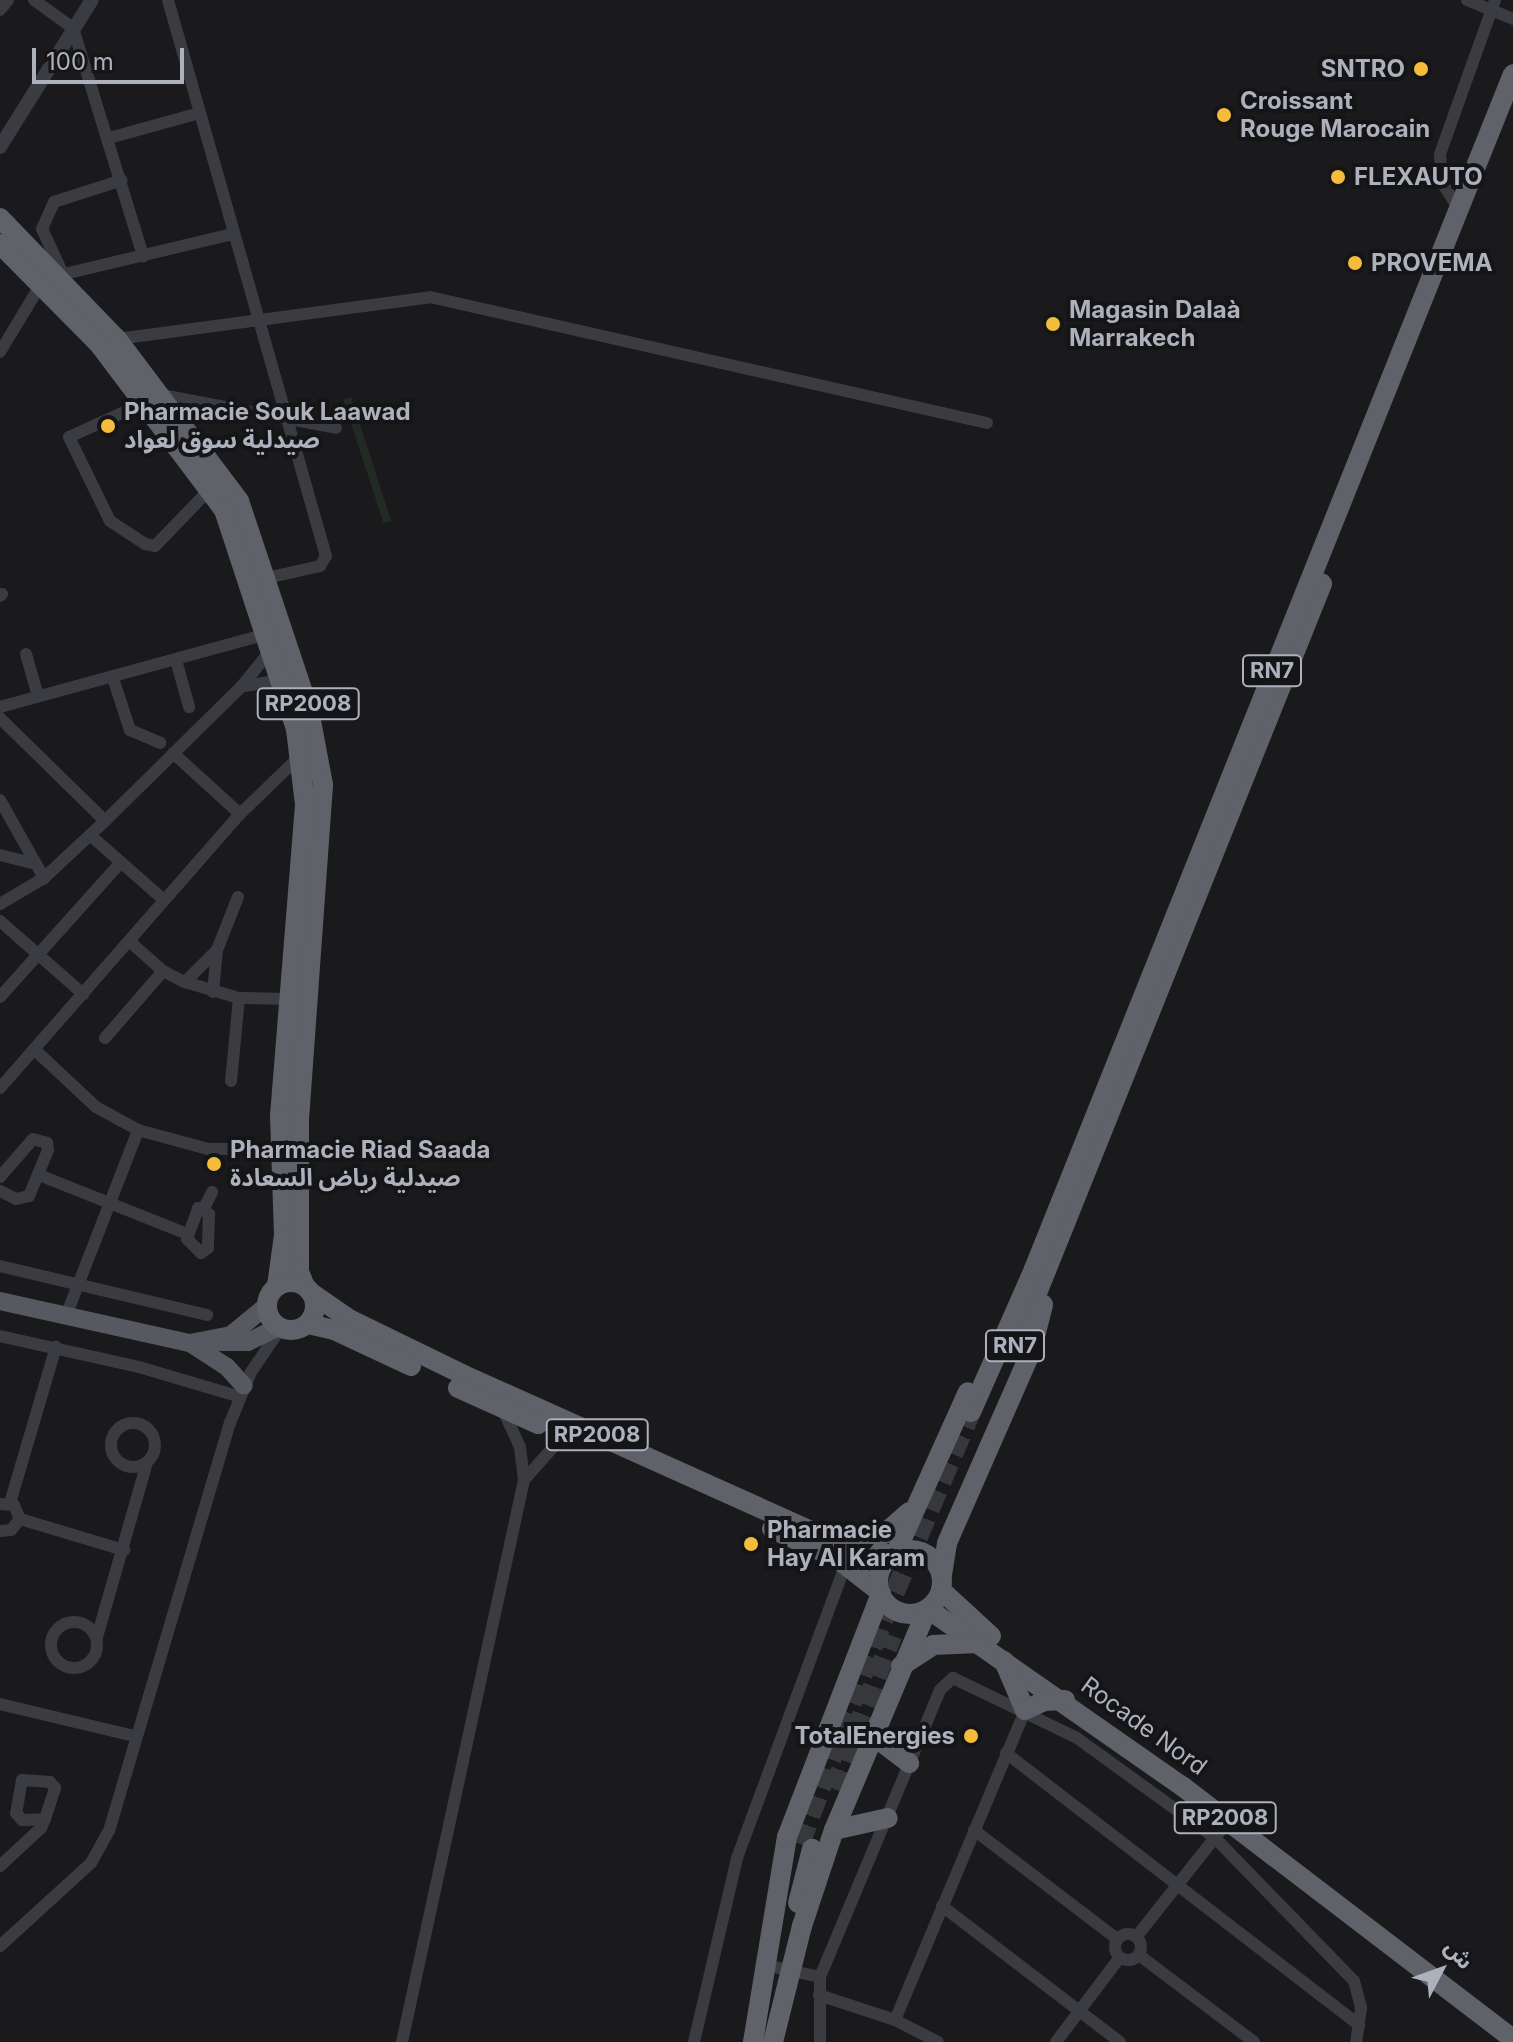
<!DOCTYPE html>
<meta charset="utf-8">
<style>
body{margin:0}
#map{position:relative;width:1513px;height:2042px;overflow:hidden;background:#1a1a1c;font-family:Inter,"Noto Sans Arabic",sans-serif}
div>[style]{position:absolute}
.green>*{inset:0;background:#222b23;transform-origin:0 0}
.trunk-tunnel>*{height:20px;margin-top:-10px;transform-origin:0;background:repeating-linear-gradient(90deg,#37383c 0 20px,transparent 0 30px)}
.minor>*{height:12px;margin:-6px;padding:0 6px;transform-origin:6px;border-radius:6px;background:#3b3c41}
.minor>.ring{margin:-6px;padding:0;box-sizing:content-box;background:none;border:12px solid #3b3c41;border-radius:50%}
.tertiary>*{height:14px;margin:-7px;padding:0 7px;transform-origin:7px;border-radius:7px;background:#3b3c41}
.primary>*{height:18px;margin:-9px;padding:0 9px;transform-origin:9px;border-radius:9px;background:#575960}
.trunk>*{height:20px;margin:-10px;padding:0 10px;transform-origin:10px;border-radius:10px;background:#5f6269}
.trunk>.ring{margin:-10px;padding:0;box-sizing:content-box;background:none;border:20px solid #5f6269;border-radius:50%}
.dots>*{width:22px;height:22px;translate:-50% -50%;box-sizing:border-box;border:4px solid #151517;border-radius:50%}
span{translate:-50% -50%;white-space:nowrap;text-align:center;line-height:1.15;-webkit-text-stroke:8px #151517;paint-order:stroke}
.shield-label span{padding:2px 6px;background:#151517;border:2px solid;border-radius:6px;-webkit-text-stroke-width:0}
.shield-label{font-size:22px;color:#acb1bc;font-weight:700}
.poi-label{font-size:24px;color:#acb1bc;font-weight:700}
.right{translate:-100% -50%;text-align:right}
.left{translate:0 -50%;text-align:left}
.street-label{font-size:24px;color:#acb1bc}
.north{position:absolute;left:1401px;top:1930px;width:80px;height:80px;-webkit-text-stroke:6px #151517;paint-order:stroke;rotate:49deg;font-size:22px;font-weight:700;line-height:32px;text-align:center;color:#acb1bc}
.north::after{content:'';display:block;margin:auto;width:28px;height:36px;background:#acb1bc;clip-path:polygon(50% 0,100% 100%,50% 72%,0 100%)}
.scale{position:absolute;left:32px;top:48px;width:152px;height:36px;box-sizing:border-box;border:4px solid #acb1bc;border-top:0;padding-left:10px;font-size:24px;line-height:28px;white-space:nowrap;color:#acb1bc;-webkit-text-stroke:6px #151517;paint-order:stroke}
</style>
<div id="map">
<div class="green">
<i style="left:351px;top:397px;width:130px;height:8px;rotate:72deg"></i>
</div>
<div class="trunk-tunnel">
<i style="left:834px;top:1789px;width:164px;rotate:-69.2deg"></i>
<i style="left:800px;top:1844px;width:239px;rotate:-69.7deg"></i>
<i style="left:883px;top:1620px;width:226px;rotate:-67.1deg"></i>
</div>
<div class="minor">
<i style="left:34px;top:0;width:48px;rotate:35.7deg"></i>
<i style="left:73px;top:28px;width:239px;rotate:72.9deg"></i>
<i style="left:168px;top:0;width:578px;rotate:74.14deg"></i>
<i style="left:326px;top:556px;width:12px;rotate:121deg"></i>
<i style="left:320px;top:566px;width:54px;rotate:167.2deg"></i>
<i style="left:1467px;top:0;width:50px;rotate:22.4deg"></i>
<i style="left:0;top:10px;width:13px;rotate:-51deg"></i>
<i style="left:109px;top:138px;width:94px;rotate:-15.4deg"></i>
<i style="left:1459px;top:209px;width:31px;rotate:-123deg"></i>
<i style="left:1442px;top:183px;width:29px;rotate:-94deg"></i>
<i style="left:1440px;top:154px;width:164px;rotate:-70.3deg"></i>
<i style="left:62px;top:272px;width:47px;rotate:-114.9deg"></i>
<i style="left:42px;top:229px;width:30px;rotate:-66deg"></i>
<i style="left:54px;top:202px;width:71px;rotate:-17.9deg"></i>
<i style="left:56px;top:276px;width:181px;rotate:-13.4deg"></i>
<i style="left:117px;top:339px;width:316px;rotate:-7.6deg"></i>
<i style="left:430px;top:297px;width:571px;rotate:12.75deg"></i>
<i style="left:0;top:352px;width:79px;rotate:-58.9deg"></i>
<i style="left:162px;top:395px;width:177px;rotate:10.7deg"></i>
<i style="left:144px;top:403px;width:82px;rotate:155.6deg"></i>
<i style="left:69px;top:437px;width:93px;rotate:64deg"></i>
<i style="left:110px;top:521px;width:42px;rotate:33.3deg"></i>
<i style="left:145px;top:544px;width:10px;rotate:11deg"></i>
<i style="left:155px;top:546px;width:79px;rotate:-46deg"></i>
<i style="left:0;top:596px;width:3px;rotate:-45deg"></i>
<i style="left:26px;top:654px;width:44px;rotate:74.1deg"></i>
<i style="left:176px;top:660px;width:49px;rotate:74.5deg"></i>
<i style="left:113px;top:678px;width:55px;rotate:71.9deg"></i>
<i style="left:130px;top:730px;width:33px;rotate:23deg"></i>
<i style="left:244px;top:686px;width:37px;rotate:-9deg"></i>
<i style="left:0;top:707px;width:277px;rotate:-15.3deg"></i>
<i style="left:0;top:718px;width:147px;rotate:44.4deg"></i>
<i style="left:173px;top:753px;width:91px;rotate:42.3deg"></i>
<i style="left:0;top:800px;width:90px;rotate:60.6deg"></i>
<i style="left:90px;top:835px;width:98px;rotate:41.3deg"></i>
<i style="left:0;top:855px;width:37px;rotate:14deg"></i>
<i style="left:0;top:904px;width:51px;rotate:-30.6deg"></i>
<i style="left:44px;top:878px;width:83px;rotate:-43.1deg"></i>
<i style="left:105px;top:821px;width:191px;rotate:-44.6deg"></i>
<i style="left:241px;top:687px;width:48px;rotate:-51deg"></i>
<i style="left:0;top:921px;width:111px;rotate:41.3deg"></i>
<i style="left:129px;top:941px;width:45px;rotate:41.4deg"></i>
<i style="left:163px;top:971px;width:25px;rotate:27deg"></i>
<i style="left:185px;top:982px;width:56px;rotate:16.5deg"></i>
<i style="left:239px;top:998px;width:51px;rotate:1.1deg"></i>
<i style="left:185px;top:982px;width:45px;rotate:-45deg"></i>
<i style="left:213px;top:992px;width:42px;rotate:-84.6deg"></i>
<i style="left:217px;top:950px;width:57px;rotate:-68.4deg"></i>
<i style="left:0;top:997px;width:181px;rotate:-48.1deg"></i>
<i style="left:105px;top:1038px;width:89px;rotate:-49.1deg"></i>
<i style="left:35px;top:1050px;width:83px;rotate:43.1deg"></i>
<i style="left:96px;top:1107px;width:48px;rotate:28.7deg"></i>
<i style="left:138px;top:1130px;width:73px;rotate:15.2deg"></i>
<i style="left:208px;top:1149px;width:73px"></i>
<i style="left:231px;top:1081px;width:83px;rotate:-84.5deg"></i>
<i style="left:0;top:1088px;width:364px;rotate:-48.8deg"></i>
<i style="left:240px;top:814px;width:85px;rotate:-44deg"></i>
<i style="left:39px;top:1175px;width:159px;rotate:21.7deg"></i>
<i style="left:0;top:1177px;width:50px;rotate:-49deg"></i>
<i style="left:33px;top:1139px;width:15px;rotate:16deg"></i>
<i style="left:47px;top:1143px;width:7px;rotate:82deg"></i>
<i style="left:48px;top:1150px;width:50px;rotate:112.4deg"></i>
<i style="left:29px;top:1196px;width:13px;rotate:167deg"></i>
<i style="left:16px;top:1199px;width:18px;rotate:-153deg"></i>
<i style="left:198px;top:1208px;width:13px;rotate:29deg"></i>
<i style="left:209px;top:1214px;width:34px;rotate:92deg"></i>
<i style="left:208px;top:1248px;width:9px;rotate:144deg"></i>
<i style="left:201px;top:1253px;width:20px;rotate:-135deg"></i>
<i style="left:187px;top:1239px;width:33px;rotate:-70deg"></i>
<i style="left:204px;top:1208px;width:18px;rotate:-63deg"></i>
<i style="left:0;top:1266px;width:213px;rotate:13.3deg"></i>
<i style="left:66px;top:1316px;width:199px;rotate:-68.8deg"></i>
<i style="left:0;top:1336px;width:142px;rotate:12.6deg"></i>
<i style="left:139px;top:1367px;width:105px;rotate:16.5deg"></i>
<i class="ring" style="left:111px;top:1423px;width:32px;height:32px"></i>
<i style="left:524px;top:1480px;width:60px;rotate:-48.4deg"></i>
<i style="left:10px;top:1503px;width:163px;rotate:-73.6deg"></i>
<i style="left:0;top:1504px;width:14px;rotate:4deg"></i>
<i style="left:14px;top:1505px;width:15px;rotate:67deg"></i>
<i style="left:20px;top:1519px;width:14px;rotate:129deg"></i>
<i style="left:11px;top:1530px;width:11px;rotate:175deg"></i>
<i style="left:20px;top:1519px;width:109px;rotate:16.6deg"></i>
<i class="ring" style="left:51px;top:1622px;width:34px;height:34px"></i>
<i style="left:97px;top:1637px;width:178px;rotate:-74deg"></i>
<i style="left:0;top:1704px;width:138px;rotate:13.4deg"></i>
<i style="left:1006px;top:1753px;width:446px;rotate:37.6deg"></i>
<i style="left:974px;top:1830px;width:180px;rotate:37.3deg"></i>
<i style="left:0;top:1866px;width:56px;rotate:-42.8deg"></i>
<i style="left:41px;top:1828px;width:10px;rotate:-66deg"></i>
<i style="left:45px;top:1819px;width:33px;rotate:-72deg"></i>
<i style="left:55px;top:1788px;width:8px;rotate:-130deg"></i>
<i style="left:50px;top:1782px;width:28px;rotate:-176deg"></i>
<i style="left:22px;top:1780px;width:34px;rotate:100deg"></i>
<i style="left:16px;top:1813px;width:9px;rotate:49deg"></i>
<i style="left:22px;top:1820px;width:23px;rotate:-2deg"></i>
<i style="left:942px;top:1906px;width:224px;rotate:37.4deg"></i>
<i class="ring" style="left:1115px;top:1934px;width:14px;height:14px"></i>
<i style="left:1137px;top:1936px;width:147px;rotate:-51.6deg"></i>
<i style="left:0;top:1946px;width:123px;rotate:-42.4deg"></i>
<i style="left:91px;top:1863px;width:37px;rotate:-61deg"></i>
<i style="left:109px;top:1831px;width:426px;rotate:-73.5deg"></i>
<i style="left:230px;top:1423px;width:55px;rotate:-67.6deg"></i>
<i style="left:251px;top:1372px;width:50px;rotate:-55.7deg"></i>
<i style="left:1139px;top:1955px;width:144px;rotate:37.1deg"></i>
<i style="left:765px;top:1965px;width:56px;rotate:12.3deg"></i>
<i style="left:819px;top:1995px;width:80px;rotate:18.2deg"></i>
<i style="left:895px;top:2020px;width:48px;rotate:27.1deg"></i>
<i style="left:895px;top:2020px;width:336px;rotate:-67.2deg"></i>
<i style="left:402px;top:2042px;width:575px;rotate:-77.75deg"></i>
<i style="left:524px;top:1480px;width:33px;rotate:-97deg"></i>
<i style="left:520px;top:1447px;width:41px;rotate:-114.7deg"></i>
<i style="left:694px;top:2042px;width:189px;rotate:-76.8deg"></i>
<i style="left:737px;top:1858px;width:314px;rotate:-69.7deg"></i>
<i style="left:820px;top:2042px;width:65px;rotate:-90deg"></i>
<i style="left:820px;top:1977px;width:311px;rotate:-67.3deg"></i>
<i style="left:940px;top:1690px;width:18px;rotate:-43deg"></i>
<i style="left:953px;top:1678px;width:138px;rotate:25.8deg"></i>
<i style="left:1077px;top:1738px;width:170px;rotate:35.9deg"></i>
<i style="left:1215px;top:1838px;width:199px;rotate:45.8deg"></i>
<i style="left:1354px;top:1981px;width:28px;rotate:75deg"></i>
<i style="left:1361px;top:2008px;width:34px;rotate:98deg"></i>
<i style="left:1056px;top:2042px;width:106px;rotate:-53deg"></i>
</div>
<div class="tertiary">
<i style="left:0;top:147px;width:173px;rotate:-58deg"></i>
</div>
<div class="primary">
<i style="left:0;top:1301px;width:195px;rotate:12.5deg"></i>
<i style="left:190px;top:1343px;width:42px;rotate:-11deg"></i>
<i style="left:231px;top:1335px;width:45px;rotate:-39.6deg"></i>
<i style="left:218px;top:1342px;width:30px"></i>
<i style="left:248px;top:1342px;width:34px;rotate:-26deg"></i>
<i style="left:190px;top:1343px;width:44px;rotate:33deg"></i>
<i style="left:227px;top:1367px;width:25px;rotate:48deg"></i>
</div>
<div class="trunk">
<i style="left:0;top:218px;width:168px;rotate:46deg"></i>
<i style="left:117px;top:339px;width:203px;rotate:53deg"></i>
<i style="left:239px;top:501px;width:220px;rotate:71.5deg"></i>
<i style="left:309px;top:710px;width:76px;rotate:79.4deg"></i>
<i style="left:323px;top:785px;width:333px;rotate:94.1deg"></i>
<i style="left:299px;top:1117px;width:155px;rotate:90deg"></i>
<i style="left:299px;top:1272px;width:15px;rotate:67deg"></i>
<i style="left:0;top:244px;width:141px;rotate:45.3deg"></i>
<i style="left:99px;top:344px;width:208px;rotate:53deg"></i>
<i style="left:224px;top:510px;width:231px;rotate:71.8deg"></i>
<i style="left:296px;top:729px;width:77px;rotate:83.2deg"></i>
<i style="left:305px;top:805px;width:311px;rotate:94.6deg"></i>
<i style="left:280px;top:1115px;width:120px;rotate:88.1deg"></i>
<i style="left:284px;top:1235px;width:51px;rotate:97.8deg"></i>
<i class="ring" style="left:267px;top:1282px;width:28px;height:28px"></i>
<i style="left:310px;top:1292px;width:47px;rotate:34.7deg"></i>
<i style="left:349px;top:1319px;width:128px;rotate:26deg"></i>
<i style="left:464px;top:1375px;width:427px;rotate:24.2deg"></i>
<i style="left:853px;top:1550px;width:40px;rotate:7.1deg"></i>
<i style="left:308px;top:1324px;width:27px;rotate:13deg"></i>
<i style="left:334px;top:1330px;width:85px;rotate:25.1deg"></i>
<i style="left:1019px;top:1338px;width:813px;rotate:-68.11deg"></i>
<i style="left:458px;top:1388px;width:88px;rotate:24.2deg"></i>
<i style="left:971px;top:1412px;width:156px;rotate:-66.2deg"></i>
<i style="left:1034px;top:1269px;width:1287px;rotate:-68.16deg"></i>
<i style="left:772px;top:1529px;width:72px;rotate:24.4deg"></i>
<i style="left:838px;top:1559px;width:52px;rotate:38deg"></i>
<i style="left:843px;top:1545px;width:42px;rotate:-15deg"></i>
<i style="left:884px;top:1534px;width:33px;rotate:-41deg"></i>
<i class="ring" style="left:878px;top:1550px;width:44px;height:44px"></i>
<i style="left:896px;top:1552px;width:175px;rotate:-65.8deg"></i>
<i style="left:942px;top:1575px;width:32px;rotate:-81deg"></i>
<i style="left:947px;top:1543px;width:209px;rotate:-66.3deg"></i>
<i style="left:1031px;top:1352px;width:49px;rotate:-75.7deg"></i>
<i style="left:941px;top:1590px;width:68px;rotate:42.6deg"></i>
<i style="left:928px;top:1609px;width:310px;rotate:34.9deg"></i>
<i style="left:1182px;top:1786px;width:417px;rotate:37.4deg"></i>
<i style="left:1004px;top:1661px;width:53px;rotate:66.8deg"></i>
<i style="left:1025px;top:1710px;width:21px;rotate:-25deg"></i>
<i style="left:1044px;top:1701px;width:21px;rotate:-3deg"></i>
<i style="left:901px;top:1666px;width:38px;rotate:-33deg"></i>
<i style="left:933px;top:1645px;width:45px;rotate:-2.5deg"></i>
<i style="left:871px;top:1734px;width:48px;rotate:37.3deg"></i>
<i style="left:834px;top:1830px;width:55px;rotate:-12.5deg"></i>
<i style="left:798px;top:1903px;width:56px;rotate:-75.5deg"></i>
<i style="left:753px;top:2042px;width:208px;rotate:-80.6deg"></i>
<i style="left:787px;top:1837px;width:261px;rotate:-68.9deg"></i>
<i style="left:773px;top:2042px;width:120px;rotate:-76deg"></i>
<i style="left:802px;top:1926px;width:101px;rotate:-71.6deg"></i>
<i style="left:834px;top:1830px;width:239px;rotate:-67.1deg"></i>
</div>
<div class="dots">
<i style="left:1421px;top:69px;background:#f4bc3a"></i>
<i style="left:1224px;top:115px;background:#f4bc3a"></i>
<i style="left:1338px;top:177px;background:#f4bc3a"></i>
<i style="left:1355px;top:263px;background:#f4bc3a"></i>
<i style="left:1053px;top:324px;background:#f4bc3a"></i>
<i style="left:108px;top:426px;background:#f4bc3a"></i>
<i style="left:214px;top:1164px;background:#f4bc3a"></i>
<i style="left:751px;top:1544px;background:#f4bc3a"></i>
<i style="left:971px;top:1736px;background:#f4bc3a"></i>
</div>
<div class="shield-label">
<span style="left:1272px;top:671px">RN7</span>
<span style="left:308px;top:704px">RP2008</span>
<span style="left:1015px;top:1346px">RN7</span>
<span style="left:597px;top:1435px">RP2008</span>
<span style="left:1225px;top:1818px">RP2008</span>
</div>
<div class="poi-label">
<span class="right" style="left:1405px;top:69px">SNTRO</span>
<span class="left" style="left:1240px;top:115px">Croissant<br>Rouge Marocain</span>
<span class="left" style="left:1354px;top:177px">FLEXAUTO</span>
<span class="left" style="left:1371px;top:263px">PROVEMA</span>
<span class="left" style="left:1069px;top:324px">Magasin Dalaà<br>Marrakech</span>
<span class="left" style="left:124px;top:426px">Pharmacie Souk Laawad<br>صيدلية سوق لعواد</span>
<span class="left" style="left:230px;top:1164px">Pharmacie Riad Saada<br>صيدلية رياض السعادة</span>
<span class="left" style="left:767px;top:1544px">Pharmacie<br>Hay Al Karam</span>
<span class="right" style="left:955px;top:1736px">TotalEnergies</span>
</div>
<div class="street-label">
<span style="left:1144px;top:1726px;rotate:36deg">Rocade Nord</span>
</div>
<div class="north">ش</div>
<div class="scale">100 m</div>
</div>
